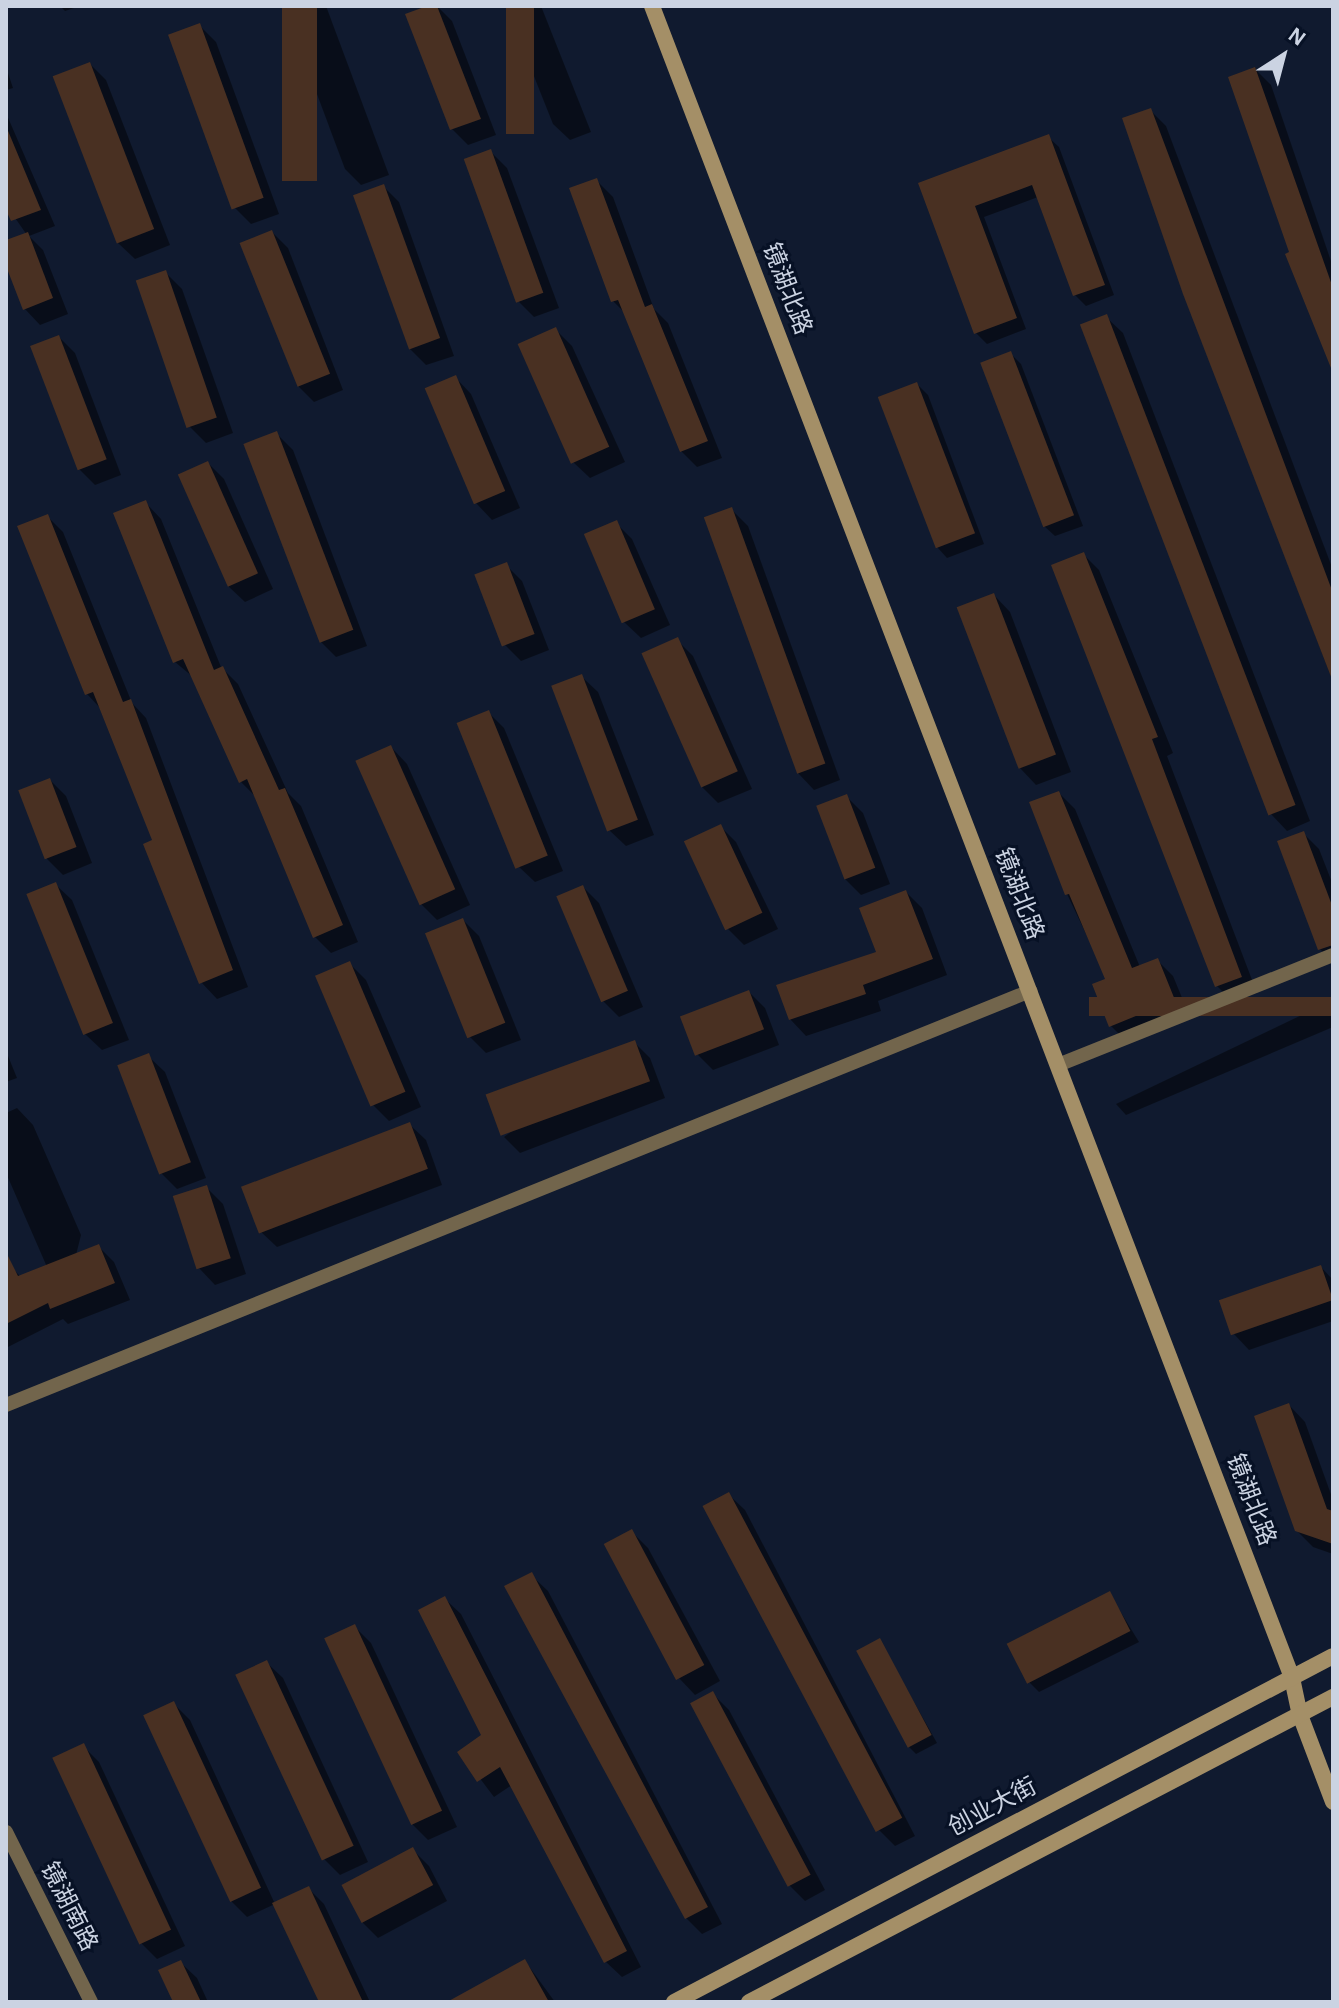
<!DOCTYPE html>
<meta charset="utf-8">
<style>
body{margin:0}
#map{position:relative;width:1339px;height:2008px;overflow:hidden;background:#101a2f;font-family:"Alegreya Sans","Noto Sans SC",sans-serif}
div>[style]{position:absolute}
.shadow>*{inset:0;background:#0007}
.building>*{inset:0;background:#493022;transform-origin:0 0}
.street>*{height:14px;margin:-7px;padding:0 7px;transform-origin:7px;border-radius:7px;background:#72654c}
.secondary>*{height:16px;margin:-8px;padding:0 8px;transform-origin:8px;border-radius:8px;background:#a48f67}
span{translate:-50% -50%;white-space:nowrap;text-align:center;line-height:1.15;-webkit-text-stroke:6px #071125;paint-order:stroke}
.street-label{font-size:24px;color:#cbd3e2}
.frame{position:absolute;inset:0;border:8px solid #cbd3e2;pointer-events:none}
.north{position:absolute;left:1243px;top:16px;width:80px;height:80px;-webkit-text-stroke:6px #071125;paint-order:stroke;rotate:36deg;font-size:22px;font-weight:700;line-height:32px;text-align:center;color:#cbd3e2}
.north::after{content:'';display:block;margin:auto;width:28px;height:36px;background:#cbd3e2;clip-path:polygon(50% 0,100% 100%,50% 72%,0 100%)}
</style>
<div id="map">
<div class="shadow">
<i style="clip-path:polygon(60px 6px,80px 6px,65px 11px)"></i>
<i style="clip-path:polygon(284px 6px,326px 6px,389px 175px,361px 185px,345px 169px)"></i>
<i style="clip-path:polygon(437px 6px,452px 21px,496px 135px,468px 145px,452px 129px,408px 16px)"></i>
<i style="clip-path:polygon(506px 6px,541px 6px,591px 132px,570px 140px,553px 124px)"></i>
<i style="clip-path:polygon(200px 26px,216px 42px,279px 214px,251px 224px,235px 208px)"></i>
<i style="clip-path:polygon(90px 64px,106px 80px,170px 245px,135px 259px,118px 243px)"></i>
<i style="clip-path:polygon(6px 67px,13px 88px,6px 90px)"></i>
<i style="clip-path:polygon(1255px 69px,1271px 85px,1333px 267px,1333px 370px,1292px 253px)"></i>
<i style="clip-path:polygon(1150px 110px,1166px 126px,1333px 570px,1333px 682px,1185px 293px)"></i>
<i style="clip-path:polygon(6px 113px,55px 226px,29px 236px,43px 250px,68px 314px,40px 325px,24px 308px,6px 261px,6px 242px,27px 235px,6px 205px)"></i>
<i style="clip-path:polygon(1048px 137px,1059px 147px,1114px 295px,1086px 306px,1075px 295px,1038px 197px,984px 217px,1026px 329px,987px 344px,976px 333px,921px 184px)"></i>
<i style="clip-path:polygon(491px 152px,507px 168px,559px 308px,534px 317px,518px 301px)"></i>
<i style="clip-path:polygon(597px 181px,613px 197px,654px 309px,668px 323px,722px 458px,697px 467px,681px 451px,626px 314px,613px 301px)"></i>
<i style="clip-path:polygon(383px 186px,399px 202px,454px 356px,426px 365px,410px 349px)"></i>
<i style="clip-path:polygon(272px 232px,288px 248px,343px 390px,314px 402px,297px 385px)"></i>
<i style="clip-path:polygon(166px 273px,182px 289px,233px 433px,206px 443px,190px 427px)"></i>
<i style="clip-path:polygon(1106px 317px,1123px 333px,1310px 821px,1287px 831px,1271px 814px)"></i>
<i style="clip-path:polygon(556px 330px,572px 346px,625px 462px,590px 478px,573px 462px)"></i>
<i style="clip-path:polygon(59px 337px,75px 353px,121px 475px,95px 485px,79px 469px)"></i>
<i style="clip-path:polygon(1010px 353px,1021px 364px,1083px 526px,1055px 536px,1044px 526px)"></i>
<i style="clip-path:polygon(455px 377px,471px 394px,520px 508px,492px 520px,476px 503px)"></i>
<i style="clip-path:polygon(917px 384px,928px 395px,984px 544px,947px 558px,937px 547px)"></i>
<i style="clip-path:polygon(277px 434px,293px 450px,367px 646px,336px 657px,320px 641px)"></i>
<i style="clip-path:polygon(208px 463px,224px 479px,273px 589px,245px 602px,228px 586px)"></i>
<i style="clip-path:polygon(145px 502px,161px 519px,221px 667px,238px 684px,288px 793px,301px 806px,358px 942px,331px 953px,315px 937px,257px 798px,241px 782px,193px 677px,175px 662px)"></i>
<i style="clip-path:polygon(732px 510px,748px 526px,840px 780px,814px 790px,798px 773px,706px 518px)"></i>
<i style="clip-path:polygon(47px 516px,63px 532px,132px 703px,146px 718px,248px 987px,217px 999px,201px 982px,155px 841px,101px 709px,87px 694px,20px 527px)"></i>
<i style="clip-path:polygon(616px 523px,632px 539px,670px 625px,641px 638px,624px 622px)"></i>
<i style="clip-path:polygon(1083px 554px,1099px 570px,1173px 753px,1167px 756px,1257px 993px,1233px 1002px,1217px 986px)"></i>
<i style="clip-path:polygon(506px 565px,522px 581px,549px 650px,521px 661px,505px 645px)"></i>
<i style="clip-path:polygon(994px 595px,1010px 612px,1071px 772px,1036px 785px,1020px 768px)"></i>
<i style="clip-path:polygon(677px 640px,693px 656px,752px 789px,718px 803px,702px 787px,643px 654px)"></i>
<i style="clip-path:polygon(581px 676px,598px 692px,654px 835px,626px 846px,609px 830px)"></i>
<i style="clip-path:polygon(488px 712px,504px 728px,563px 871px,535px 882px,518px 866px)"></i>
<i style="clip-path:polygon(391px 747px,407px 764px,470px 905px,437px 920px,421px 904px)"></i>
<i style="clip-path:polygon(50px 780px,66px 796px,92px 863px,63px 875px,47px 859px)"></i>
<i style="clip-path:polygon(1059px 793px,1075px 809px,1140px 967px,1157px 960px,1173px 976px,1190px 1017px,1127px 1042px,1111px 1026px,1108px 980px,1067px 894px)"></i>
<i style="clip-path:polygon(847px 797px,863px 813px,890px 884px,861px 895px,845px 879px)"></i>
<i style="clip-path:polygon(720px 826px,736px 842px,778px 929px,744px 945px,728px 929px)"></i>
<i style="clip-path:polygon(1303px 833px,1319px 849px,1333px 885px,1333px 962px,1320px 949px)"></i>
<i style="clip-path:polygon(55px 884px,72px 900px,129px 1040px,102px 1050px,85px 1034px)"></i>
<i style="clip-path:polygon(583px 887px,599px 903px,643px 1007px,619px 1017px,603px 1001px)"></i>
<i style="clip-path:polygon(906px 892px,922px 908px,947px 975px,878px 1001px,881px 1011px,806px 1036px,790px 1019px,879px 953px)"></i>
<i style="clip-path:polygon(463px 920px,479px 936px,521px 1040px,486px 1053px,470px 1037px)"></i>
<i style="clip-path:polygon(349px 963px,366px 980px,421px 1107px,389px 1121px,373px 1105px)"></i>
<i style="clip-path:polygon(749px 992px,765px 1008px,779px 1045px,713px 1070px,697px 1054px)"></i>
<i style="clip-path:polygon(1333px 1000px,1333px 1027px,1126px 1115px,1116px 1104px)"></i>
<i style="clip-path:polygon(634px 1042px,650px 1058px,665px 1098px,520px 1153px,504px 1137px)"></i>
<i style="clip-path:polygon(6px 1051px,17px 1078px,6px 1082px)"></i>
<i style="clip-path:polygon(148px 1056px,165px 1072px,206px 1178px,177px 1189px,161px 1173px)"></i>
<i style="clip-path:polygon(17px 1108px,33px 1125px,81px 1235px,76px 1255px,98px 1246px,114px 1262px,130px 1300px,68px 1324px,63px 1319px,6px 1348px,6px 1274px,14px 1270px,21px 1277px,47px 1267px,6px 1173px,6px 1113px)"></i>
<i style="clip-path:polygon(409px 1124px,426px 1140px,442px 1185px,277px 1247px,260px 1231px)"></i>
<i style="clip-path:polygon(207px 1188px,223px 1204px,246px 1274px,215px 1285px,199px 1268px)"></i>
<i style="clip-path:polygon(1321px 1267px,1333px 1280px,1333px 1321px,1249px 1350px,1233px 1333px)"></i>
<i style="clip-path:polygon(1289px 1405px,1305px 1422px,1333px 1500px,1333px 1554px,1313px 1547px,1296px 1530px)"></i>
<i style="clip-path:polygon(728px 1494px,745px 1510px,915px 1836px,895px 1846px,879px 1830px)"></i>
<i style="clip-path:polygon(632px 1532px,648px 1548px,720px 1681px,695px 1695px,679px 1678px)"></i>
<i style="clip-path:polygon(531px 1575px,548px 1591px,722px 1924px,702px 1934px,686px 1918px)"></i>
<i style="clip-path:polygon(1109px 1593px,1139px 1642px,1039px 1692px,1028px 1681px)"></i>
<i style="clip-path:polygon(445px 1599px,461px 1614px,641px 1967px,622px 1977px,606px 1962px,512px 1785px,494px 1797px,460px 1752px,483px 1736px)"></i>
<i style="clip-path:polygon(355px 1627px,371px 1643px,457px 1827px,428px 1840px,412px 1824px)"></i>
<i style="clip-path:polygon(879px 1640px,937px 1743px,916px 1754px,908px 1746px)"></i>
<i style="clip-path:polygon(266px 1662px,283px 1678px,368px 1862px,340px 1875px,324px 1859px)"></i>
<i style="clip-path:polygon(713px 1694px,729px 1710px,825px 1890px,805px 1901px,789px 1885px)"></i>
<i style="clip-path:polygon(174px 1704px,190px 1720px,275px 1904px,308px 1888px,324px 1904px,370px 2002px,321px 2002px,275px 1904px,247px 1917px,231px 1901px)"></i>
<i style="clip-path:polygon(83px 1746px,99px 1762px,185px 1946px,157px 1959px,141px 1943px)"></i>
<i style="clip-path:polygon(413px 1850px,429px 1866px,447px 1901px,378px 1938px,362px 1922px)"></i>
<i style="clip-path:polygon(525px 1961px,555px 2002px,451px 2002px)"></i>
<i style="clip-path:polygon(180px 1962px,197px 1978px,208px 2002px,176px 2002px)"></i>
</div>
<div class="building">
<i style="left:282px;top:6px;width:35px;height:175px"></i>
<i style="clip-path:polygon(427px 6px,437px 6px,481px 119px,450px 130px,405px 14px)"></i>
<i style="left:506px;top:6px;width:28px;height:128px"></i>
<i style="left:200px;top:23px;width:186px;height:34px;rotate:70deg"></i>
<i style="left:90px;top:62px;width:179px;height:40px;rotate:69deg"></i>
<i style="clip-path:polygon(1255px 67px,1333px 288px,1333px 373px,1285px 254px,1289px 252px,1228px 77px)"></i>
<i style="clip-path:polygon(1151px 108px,1333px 593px,1333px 682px,1183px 294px,1122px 118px)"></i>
<i style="clip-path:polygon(6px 126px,41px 210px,11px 221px,6px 210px)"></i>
<i style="clip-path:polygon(1049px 134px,1105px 285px,1073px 296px,1032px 185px,975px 206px,1017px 318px,974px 334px,918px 183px)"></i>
<i style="left:491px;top:149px;width:153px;height:29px;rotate:70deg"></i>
<i style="clip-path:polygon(597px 178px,645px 307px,652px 304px,708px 441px,680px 452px,618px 300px,611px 302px,569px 188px)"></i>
<i style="left:384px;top:184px;width:164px;height:33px;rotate:70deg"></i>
<i style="left:272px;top:230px;width:155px;height:35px;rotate:68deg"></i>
<i style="clip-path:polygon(28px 232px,53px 298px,23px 310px,6px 266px,6px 240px)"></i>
<i style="left:166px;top:270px;width:156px;height:32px;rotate:71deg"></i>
<i style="left:1107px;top:314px;width:526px;height:29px;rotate:69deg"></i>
<i style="left:556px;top:327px;width:131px;height:42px;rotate:66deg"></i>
<i style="left:59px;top:335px;width:133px;height:31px;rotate:69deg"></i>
<i style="left:1011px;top:351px;width:176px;height:33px;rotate:69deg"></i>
<i style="left:456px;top:375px;width:126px;height:34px;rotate:67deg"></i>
<i style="left:917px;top:382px;width:162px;height:42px;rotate:69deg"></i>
<i style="left:277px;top:431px;width:213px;height:36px;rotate:69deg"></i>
<i style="left:208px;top:461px;width:123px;height:33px;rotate:66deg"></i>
<i style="clip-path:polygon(146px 500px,214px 670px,223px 666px,279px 790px,285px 788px,343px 925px,313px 938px,247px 779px,239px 783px,183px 659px,173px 663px,113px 513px)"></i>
<i style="left:732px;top:507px;width:273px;height:30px;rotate:70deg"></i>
<i style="clip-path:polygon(48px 514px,123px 702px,131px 699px,233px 970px,199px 984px,143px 844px,152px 840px,93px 692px,85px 695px,17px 526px)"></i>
<i style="left:617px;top:520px;width:97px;height:36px;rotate:67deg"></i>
<i style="clip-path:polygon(1084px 552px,1158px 737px,1152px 739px,1242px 977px,1215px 987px,1051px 565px)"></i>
<i style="left:507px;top:562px;width:77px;height:35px;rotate:69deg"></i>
<i style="left:994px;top:593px;width:173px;height:40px;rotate:69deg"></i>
<i style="left:678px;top:637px;width:147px;height:40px;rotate:66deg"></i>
<i style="left:582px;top:674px;width:156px;height:33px;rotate:69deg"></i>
<i style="left:489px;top:710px;width:157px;height:35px;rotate:68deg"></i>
<i style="left:391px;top:745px;width:158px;height:39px;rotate:66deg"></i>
<i style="left:50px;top:778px;width:74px;height:34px;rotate:69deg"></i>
<i style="clip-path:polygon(1059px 791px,1132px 968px,1158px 958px,1175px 1000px,1109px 1027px,1092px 984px,1105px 979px,1069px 894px,1065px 895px,1029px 802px)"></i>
<i style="left:847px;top:794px;width:79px;height:33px;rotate:69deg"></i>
<i style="left:721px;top:824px;width:98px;height:41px;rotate:65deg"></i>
<i style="clip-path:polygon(1304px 831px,1333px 908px,1333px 945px,1318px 950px,1277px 841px)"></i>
<i style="left:56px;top:882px;width:152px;height:32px;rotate:68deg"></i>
<i style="left:583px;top:885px;width:115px;height:29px;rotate:67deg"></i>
<i style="clip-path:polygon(906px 890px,933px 959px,863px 985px,866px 994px,789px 1020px,776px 985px,876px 952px,859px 908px)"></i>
<i style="left:463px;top:918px;width:113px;height:41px;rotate:68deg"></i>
<i style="left:350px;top:961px;width:142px;height:38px;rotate:67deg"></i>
<i style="left:749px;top:990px;width:42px;height:74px;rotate:69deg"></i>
<i style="left:1333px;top:997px;width:19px;height:244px;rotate:90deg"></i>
<i style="left:635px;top:1040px;width:44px;height:159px;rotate:70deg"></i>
<i style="left:149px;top:1053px;width:117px;height:34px;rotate:69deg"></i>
<i style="left:410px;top:1122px;width:50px;height:181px;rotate:69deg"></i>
<i style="left:207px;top:1185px;width:77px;height:36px;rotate:72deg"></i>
<i style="clip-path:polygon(99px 1244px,115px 1283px,50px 1309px,48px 1303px,6px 1324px,6px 1252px,18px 1276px)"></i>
<i style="left:1321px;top:1265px;width:37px;height:108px;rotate:71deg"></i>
<i style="clip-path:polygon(1289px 1403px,1327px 1509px,1333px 1511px,1333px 1544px,1295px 1531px,1254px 1416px)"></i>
<i style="left:729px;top:1492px;width:369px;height:30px;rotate:62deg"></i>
<i style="left:632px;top:1529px;width:154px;height:32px;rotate:62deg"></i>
<i style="clip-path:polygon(532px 1572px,708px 1907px,685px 1919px,504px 1586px)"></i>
<i style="left:1110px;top:1591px;width:45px;height:116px;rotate:63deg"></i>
<i style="clip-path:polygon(445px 1596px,627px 1951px,604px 1963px,500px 1767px,477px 1782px,457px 1752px,481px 1735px,418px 1610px)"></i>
<i style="left:355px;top:1624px;width:206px;height:34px;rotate:65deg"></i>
<i style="left:880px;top:1638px;width:110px;height:27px;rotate:62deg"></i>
<i style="left:267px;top:1660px;width:205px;height:35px;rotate:65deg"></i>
<i style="left:713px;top:1691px;width:208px;height:26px;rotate:62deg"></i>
<i style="left:174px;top:1701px;width:206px;height:34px;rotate:65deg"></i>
<i style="left:84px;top:1743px;width:206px;height:35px;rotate:65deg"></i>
<i style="left:413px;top:1847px;width:43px;height:81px;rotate:62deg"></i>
<i style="clip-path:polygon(309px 1886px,363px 2002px,319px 2002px,272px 1903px)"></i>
<i style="clip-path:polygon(525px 1959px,549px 2002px,447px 2002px)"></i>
<i style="clip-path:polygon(181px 1960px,201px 2002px,173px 2002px,158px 1970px)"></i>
</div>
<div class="street">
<i style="left:1058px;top:1065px;width:296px;rotate:-21.8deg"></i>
<i style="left:6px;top:1405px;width:1105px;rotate:-22.01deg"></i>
<i style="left:6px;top:1832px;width:190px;rotate:63.4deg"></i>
</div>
<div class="secondary">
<i style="left:652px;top:6px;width:1790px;rotate:69.05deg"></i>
<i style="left:1292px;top:1678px;width:38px;rotate:78deg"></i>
<i style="left:1300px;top:1715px;width:93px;rotate:69.2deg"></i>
<i style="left:674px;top:2002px;width:744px;rotate:-27.7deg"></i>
<i style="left:749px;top:2002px;width:659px;rotate:-27.58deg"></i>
</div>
<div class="street-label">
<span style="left:786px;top:289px;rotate:69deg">镜湖北路</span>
<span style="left:1018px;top:894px;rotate:69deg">镜湖北路</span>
<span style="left:1250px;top:1500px;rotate:69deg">镜湖北路</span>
<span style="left:993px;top:1808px;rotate:-28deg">创业大街</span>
<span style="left:68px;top:1907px;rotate:63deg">镜湖南路</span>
</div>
<div class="frame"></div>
<div class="north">N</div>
</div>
